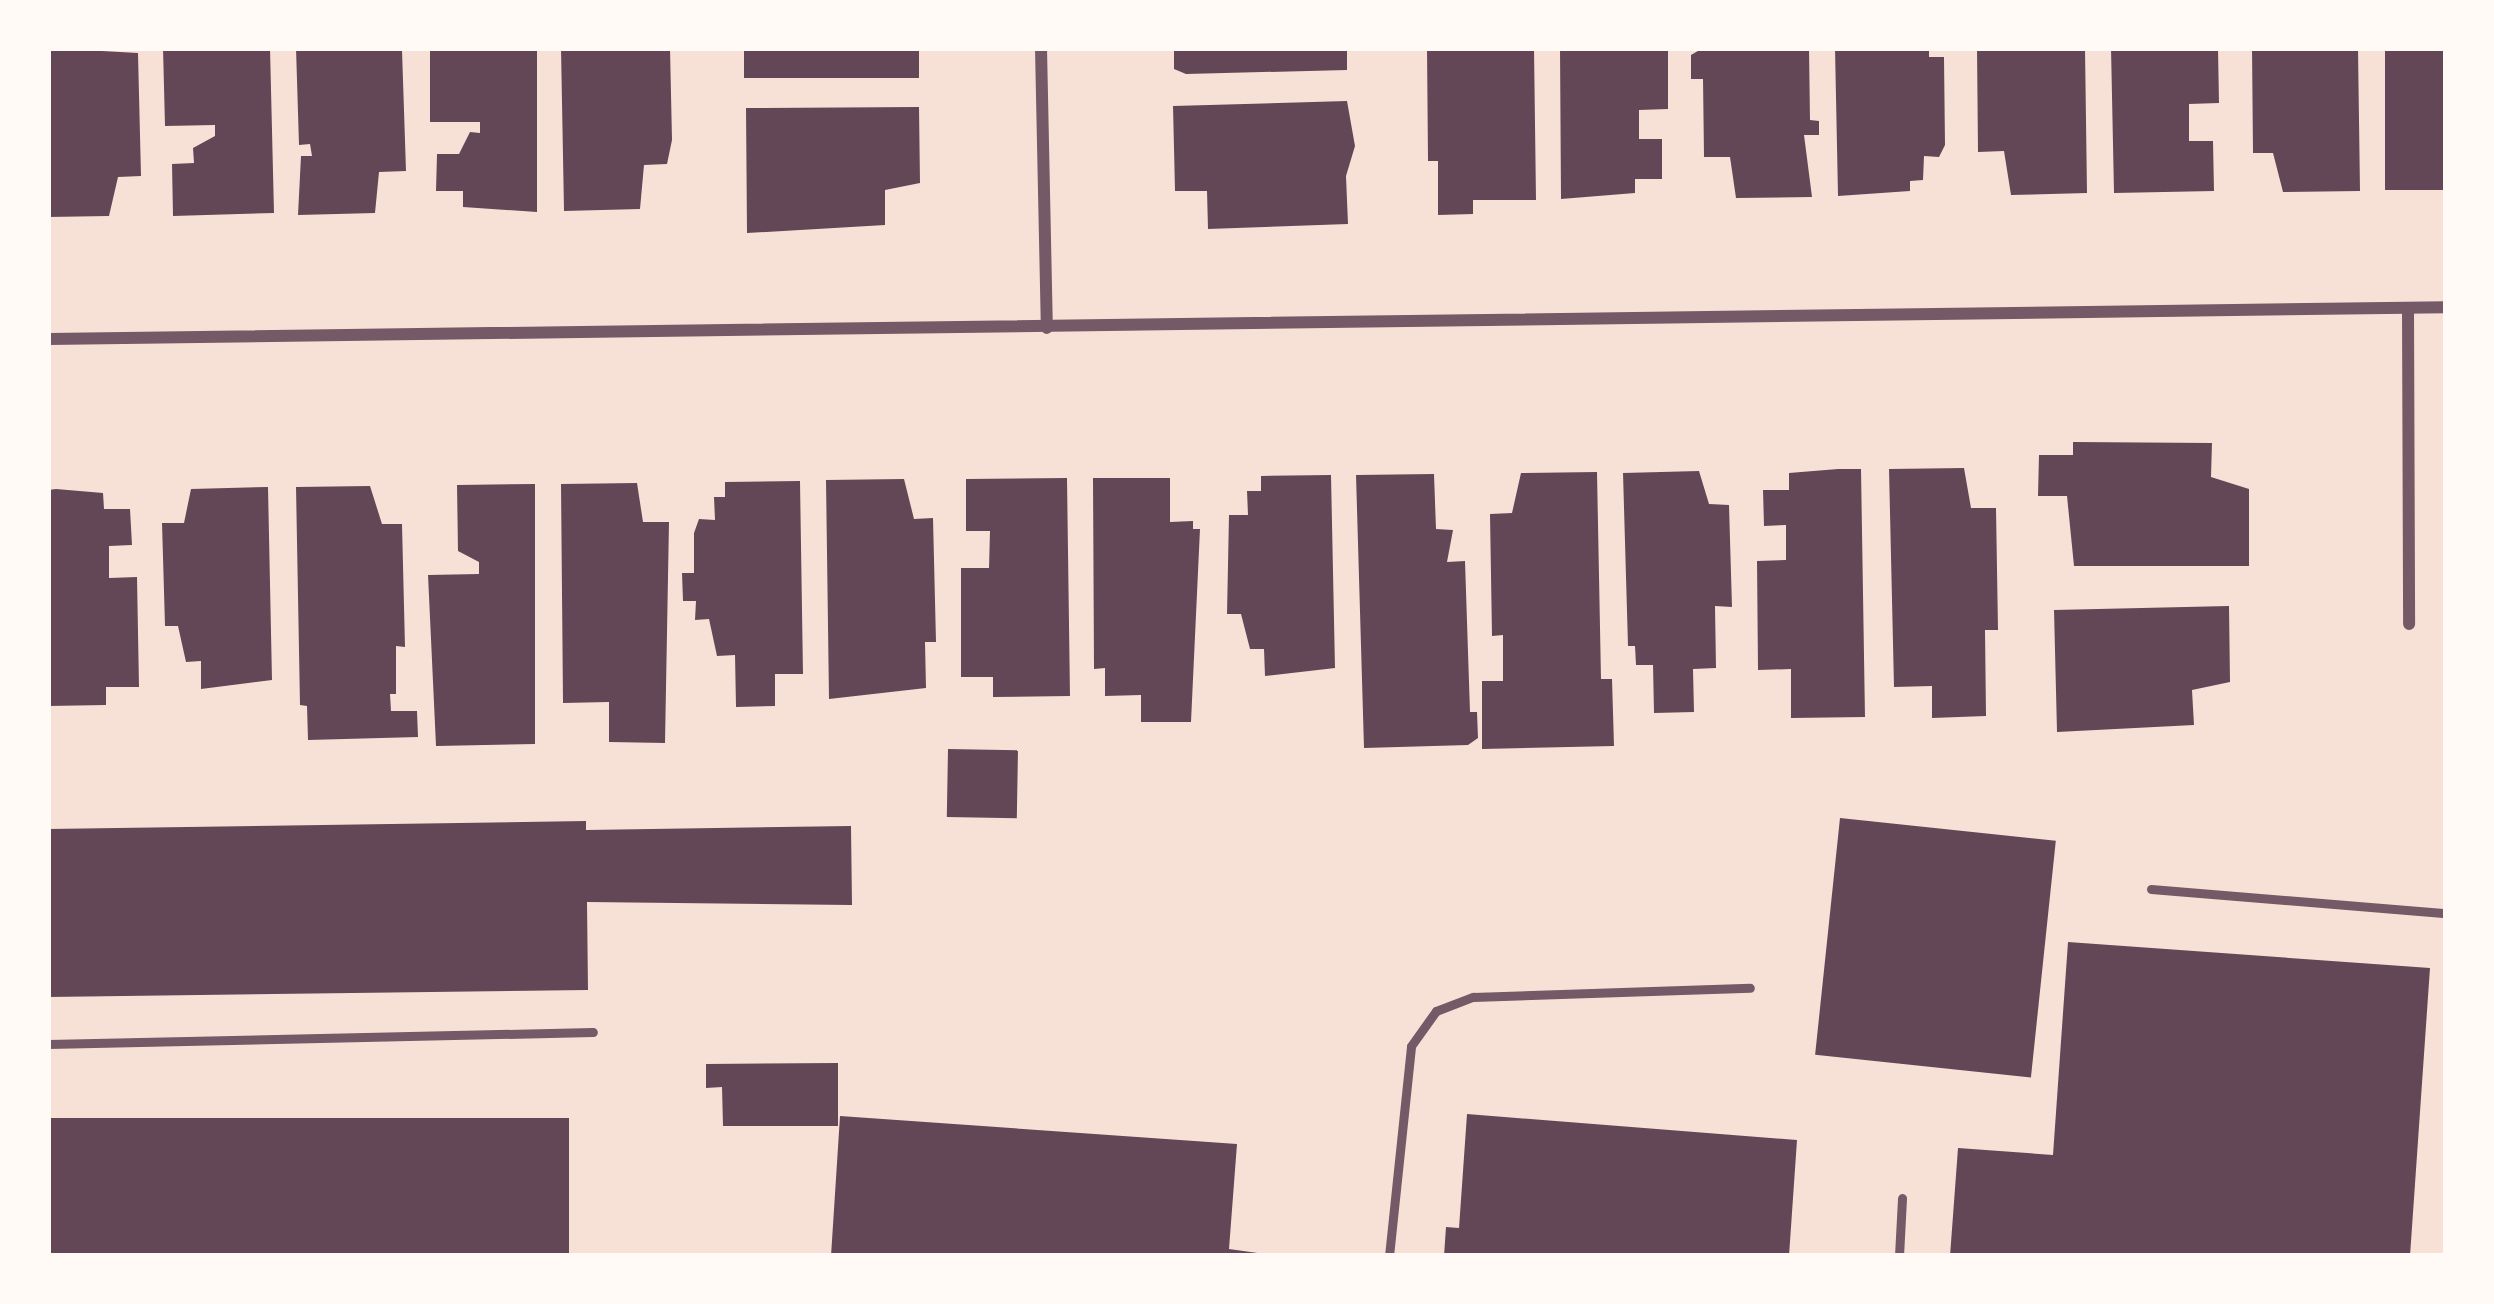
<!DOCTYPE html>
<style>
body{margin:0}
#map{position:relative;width:2494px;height:1304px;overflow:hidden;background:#f7e1d7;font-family:"PT Sans",sans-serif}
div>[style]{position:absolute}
.building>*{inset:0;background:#644757;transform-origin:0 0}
.service>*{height:9px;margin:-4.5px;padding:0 4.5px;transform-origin:4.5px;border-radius:4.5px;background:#755966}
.minor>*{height:12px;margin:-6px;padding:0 6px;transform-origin:6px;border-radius:6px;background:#755966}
span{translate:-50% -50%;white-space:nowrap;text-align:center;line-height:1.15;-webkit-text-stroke:12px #fffaf5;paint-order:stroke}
.frame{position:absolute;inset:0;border:51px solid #fffaf5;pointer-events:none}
</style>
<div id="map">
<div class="building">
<i style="clip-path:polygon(48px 48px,138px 53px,141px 176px,118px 177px,109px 216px,48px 217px)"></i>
<i style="clip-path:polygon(163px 48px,270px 48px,274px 213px,173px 216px,172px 164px,194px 163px,193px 148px,215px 136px,215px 125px,165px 126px)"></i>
<i style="clip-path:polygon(296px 48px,402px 50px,406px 171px,379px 172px,375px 213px,298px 215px,301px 156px,312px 156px,310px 144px,299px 145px)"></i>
<i style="clip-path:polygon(430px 48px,537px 48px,537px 212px,463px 207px,463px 191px,436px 191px,437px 154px,459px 154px,470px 132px,480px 133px,480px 122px,430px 122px)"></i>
<i style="clip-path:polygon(561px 48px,670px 48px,672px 140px,667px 164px,644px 165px,640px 209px,564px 211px)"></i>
<i style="left:744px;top:48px;width:175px;height:30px"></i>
<i style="clip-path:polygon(1174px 48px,1347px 48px,1347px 70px,1186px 74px,1174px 69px)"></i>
<i style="clip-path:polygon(1427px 48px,1534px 48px,1536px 200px,1473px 200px,1473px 214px,1438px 215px,1438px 161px,1428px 161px)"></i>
<i style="clip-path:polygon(1560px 48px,1668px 48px,1668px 109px,1639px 110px,1639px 139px,1662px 139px,1662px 179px,1635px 179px,1635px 193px,1561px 199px)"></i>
<i style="clip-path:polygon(1703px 48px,1809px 48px,1810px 120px,1819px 121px,1819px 135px,1804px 135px,1812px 197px,1736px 198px,1730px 157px,1704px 157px,1703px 79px,1691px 79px,1691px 55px)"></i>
<i style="clip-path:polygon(1835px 48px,1929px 48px,1929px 57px,1944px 57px,1945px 145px,1939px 157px,1924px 156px,1923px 180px,1910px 181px,1910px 191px,1838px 196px)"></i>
<i style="clip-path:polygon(1977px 48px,2085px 48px,2087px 193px,2011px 195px,2004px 151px,1978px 152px)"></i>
<i style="clip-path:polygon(2111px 48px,2218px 48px,2219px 103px,2189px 104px,2189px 141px,2213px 141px,2214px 191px,2114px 193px)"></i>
<i style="clip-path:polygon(2252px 48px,2358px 48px,2360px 191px,2283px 192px,2273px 153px,2253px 153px)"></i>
<i style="left:2385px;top:48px;width:61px;height:142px"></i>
<i style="clip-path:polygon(1347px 101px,1355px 146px,1346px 176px,1348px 224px,1208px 229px,1207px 191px,1175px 191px,1173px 106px)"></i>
<i style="clip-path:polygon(919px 107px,920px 183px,885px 190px,885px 225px,747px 233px,746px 108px)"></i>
<i style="clip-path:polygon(2073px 442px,2212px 443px,2211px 477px,2249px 489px,2249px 566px,2074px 566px,2067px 496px,2038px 496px,2039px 455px,2073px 455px)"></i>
<i style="clip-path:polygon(1964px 468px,1971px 508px,1996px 508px,1998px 630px,1985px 630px,1986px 716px,1932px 718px,1932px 686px,1894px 687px,1889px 469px)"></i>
<i style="clip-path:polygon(1838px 469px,1861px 469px,1865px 717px,1791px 718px,1791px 669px,1758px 670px,1757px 561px,1786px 560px,1786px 525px,1764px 526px,1763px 490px,1789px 490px,1789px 473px)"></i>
<i style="clip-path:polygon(1699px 471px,1709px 504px,1729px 505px,1732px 607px,1715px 606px,1716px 668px,1693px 669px,1694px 712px,1654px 713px,1653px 665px,1636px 665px,1635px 646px,1628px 646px,1623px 473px)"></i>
<i style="clip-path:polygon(1597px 472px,1601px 679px,1612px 679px,1614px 746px,1482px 749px,1482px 681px,1503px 681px,1503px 635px,1492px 636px,1490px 514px,1512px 513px,1521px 473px)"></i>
<i style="clip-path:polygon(1434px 474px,1436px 529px,1453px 530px,1447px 562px,1465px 561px,1470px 712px,1477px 712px,1478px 738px,1468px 745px,1364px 748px,1356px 475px)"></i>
<i style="clip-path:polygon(1331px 475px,1335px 668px,1265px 676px,1264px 649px,1250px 649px,1241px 614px,1227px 614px,1229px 515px,1248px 515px,1247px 491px,1261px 491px,1261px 476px)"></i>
<i style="clip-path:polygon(1067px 478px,1070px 696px,993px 697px,993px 677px,961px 677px,961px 568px,989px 568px,990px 531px,966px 531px,966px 479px)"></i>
<i style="clip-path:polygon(1093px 478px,1170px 478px,1170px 522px,1193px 521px,1193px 529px,1200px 529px,1191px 722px,1141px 722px,1141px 695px,1105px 696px,1105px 668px,1094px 669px)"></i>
<i style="clip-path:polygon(904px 479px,914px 519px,933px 518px,936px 642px,925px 642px,926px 688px,829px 699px,826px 480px)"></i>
<i style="clip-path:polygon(800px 481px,803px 674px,775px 674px,775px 706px,736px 707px,735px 655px,717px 656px,709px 619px,695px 620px,696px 601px,683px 601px,682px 573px,694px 573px,694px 533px,699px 519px,715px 520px,714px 497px,725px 497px,725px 482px)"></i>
<i style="clip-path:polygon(637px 483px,643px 522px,669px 522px,665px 743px,609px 742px,609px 702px,563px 703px,561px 484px)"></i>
<i style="clip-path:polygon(535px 484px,535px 744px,436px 746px,428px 575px,479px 574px,479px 562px,458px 551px,457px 485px)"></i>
<i style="clip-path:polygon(370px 486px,382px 524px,402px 524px,405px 647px,396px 646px,396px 694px,390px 694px,391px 711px,417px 711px,418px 737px,308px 740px,307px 706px,300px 705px,296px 487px)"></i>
<i style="clip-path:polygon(268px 487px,272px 680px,201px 689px,201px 661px,186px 662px,178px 626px,165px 626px,162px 523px,184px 523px,191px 489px)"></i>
<i style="clip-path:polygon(56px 489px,103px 493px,104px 509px,130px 509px,132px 545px,109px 546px,109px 578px,137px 577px,139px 687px,106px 687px,106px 705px,48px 706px,48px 490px)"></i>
<i style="clip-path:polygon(2229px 606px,2230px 682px,2192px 690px,2194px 725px,2057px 732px,2054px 610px)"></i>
<i style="left:948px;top:749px;width:70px;height:68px;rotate:1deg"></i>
<i style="left:1840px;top:818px;width:217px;height:238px;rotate:6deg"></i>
<i style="clip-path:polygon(586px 821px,586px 830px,851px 826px,852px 905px,587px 902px,588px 990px,48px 997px,48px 829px)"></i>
<i style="clip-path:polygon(2068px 942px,2430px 968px,2410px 1256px,1950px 1256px,1958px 1148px,2053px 1155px)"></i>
<i style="clip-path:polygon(838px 1063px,838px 1126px,723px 1126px,722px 1087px,706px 1088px,706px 1064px)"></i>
<i style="clip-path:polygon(1467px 1114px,1797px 1140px,1789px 1256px,1444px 1256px,1446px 1227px,1459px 1228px)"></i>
<i style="clip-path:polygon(840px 1116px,1237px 1144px,1229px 1249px,1280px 1256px,831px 1256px)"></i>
<i style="left:569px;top:1118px;width:138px;height:521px;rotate:90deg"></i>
</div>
<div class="service">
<i style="left:2151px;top:889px;width:296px;rotate:4.7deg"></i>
<i style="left:48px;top:1044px;width:545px;rotate:-1.26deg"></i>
<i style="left:1389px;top:1256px;width:211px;rotate:-84deg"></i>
<i style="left:1411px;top:1046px;width:43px;rotate:-54.5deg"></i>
<i style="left:1436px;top:1011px;width:40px;rotate:-21deg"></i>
<i style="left:1473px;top:997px;width:277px;rotate:-1.9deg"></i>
<i style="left:1899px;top:1256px;width:58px;rotate:-87deg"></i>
</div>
<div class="minor">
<i style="left:1041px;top:48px;width:280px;rotate:88.8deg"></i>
<i style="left:2408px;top:308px;width:316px;rotate:89.8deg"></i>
<i style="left:48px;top:339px;width:2398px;rotate:-0.76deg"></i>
</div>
<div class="frame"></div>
</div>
